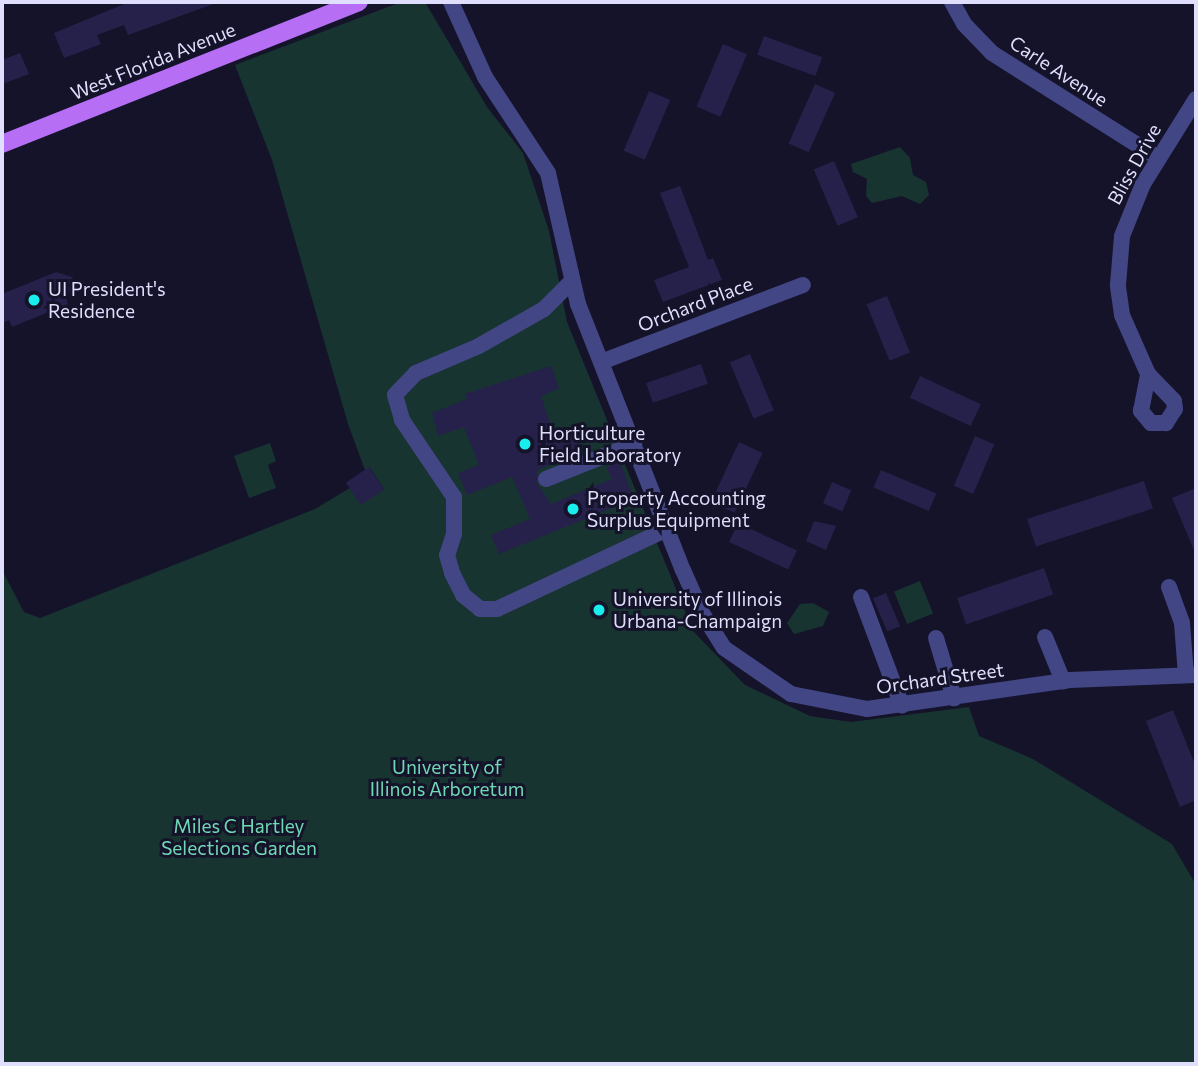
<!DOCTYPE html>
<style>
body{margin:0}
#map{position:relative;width:1198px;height:1066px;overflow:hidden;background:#15132a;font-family:Commissioner,sans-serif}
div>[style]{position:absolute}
.green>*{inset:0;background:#173430;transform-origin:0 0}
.building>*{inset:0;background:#25214a;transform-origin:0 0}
.minor>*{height:16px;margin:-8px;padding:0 8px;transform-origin:8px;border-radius:8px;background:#424685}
.major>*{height:18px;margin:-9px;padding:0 9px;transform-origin:9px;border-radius:9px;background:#b56ef4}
.dots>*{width:19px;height:19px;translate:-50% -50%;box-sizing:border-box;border:4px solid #15132a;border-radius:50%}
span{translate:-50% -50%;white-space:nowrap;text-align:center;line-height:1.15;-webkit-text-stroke:6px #15132a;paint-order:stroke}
.street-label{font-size:19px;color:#dfdffd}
.poi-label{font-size:19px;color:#dfdffd}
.left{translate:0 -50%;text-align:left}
.park-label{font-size:19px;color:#6fd9b4}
.frame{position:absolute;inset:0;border:4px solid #dfdffd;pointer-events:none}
</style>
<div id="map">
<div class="green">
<i style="clip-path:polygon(401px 2px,425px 2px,487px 107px,523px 153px,549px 231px,567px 322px,693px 631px,745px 685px,810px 716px,851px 722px,969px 707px,979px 736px,1033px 759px,1172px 844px,1196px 885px,1196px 1064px,2px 1064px,2px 570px,24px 612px,40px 618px,315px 509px,350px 488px,361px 504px,384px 489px,370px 468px,365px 470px,348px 424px,272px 160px,235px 65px)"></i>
<i style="clip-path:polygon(900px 147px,910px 158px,913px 175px,926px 182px,929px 195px,920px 204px,902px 196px,872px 203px,866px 196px,867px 179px,853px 172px,851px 164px)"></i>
<i style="clip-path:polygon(270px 443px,276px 461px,268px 465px,276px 488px,249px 498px,234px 456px)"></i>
<i style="left:920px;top:581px;width:35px;height:28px;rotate:68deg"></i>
<i style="clip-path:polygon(813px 603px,829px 612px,823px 626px,794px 634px,787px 623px,800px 604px)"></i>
</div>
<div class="building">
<i style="clip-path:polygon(129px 2px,216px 2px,216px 3px,128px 35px,124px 25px,97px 35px,101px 44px,64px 58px,54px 33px)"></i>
<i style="left:764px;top:36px;width:62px;height:20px;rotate:20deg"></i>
<i style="left:723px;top:44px;width:26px;height:68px;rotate:23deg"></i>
<i style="clip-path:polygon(20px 53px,29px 74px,2px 84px,2px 60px)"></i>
<i style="left:815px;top:84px;width:22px;height:65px;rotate:24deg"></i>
<i style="left:649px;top:91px;width:23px;height:65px;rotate:23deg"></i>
<i style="left:834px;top:161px;width:61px;height:22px;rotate:67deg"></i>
<i style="clip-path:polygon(680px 186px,708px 260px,713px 258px,722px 280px,663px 302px,654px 280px,689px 267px,660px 193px)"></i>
<i style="clip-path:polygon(56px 272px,72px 277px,76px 286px,65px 296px,68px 304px,12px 327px,9px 320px,2px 323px,2px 294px)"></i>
<i style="left:887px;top:296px;width:61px;height:22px;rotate:68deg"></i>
<i style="left:750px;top:354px;width:61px;height:22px;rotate:67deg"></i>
<i style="left:701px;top:364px;width:21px;height:58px;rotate:71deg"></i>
<i style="clip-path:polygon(551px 366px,559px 388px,541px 396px,554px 435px,572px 428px,582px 452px,537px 470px,537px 483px,551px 504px,612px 479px,606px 467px,620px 462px,634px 499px,499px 554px,491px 535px,530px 519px,512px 477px,467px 495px,458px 473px,479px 465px,464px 427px,438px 436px,432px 413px,467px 399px,465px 394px)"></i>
<i style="left:920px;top:376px;width:67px;height:24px;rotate:25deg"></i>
<i style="left:975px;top:436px;width:21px;height:54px;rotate:23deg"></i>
<i style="left:739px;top:442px;width:26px;height:66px;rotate:25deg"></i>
<i style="left:369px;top:467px;width:27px;height:28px;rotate:56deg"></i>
<i style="left:881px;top:470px;width:60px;height:19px;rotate:23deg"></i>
<i style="left:1144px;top:481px;width:29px;height:123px;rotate:72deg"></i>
<i style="left:832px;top:482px;width:21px;height:23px;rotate:23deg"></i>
<i style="clip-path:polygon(1196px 488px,1196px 555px,1172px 498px)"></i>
<i style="clip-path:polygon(814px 521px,836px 526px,826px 550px,806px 541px)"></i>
<i style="left:738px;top:523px;width:65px;height:21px;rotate:25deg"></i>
<i style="left:1044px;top:568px;width:28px;height:92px;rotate:71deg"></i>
<i style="left:886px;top:593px;width:36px;height:14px;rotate:67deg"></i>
<i style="clip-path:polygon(1173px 710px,1196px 767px,1196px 800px,1180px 807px,1146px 721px)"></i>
</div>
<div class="minor">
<i style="left:451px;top:2px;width:82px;rotate:65.6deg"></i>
<i style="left:485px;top:77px;width:115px;rotate:56.7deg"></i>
<i style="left:548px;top:173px;width:134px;rotate:77.1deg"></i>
<i style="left:578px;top:304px;width:286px;rotate:68.5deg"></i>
<i style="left:683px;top:570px;width:47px;rotate:66.2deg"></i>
<i style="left:702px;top:613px;width:41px;rotate:57.8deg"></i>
<i style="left:724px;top:648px;width:81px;rotate:34.5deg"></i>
<i style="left:791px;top:694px;width:77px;rotate:11.2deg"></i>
<i style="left:867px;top:709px;width:205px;rotate:-8.1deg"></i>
<i style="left:1070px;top:680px;width:126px;rotate:-2.3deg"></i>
<i style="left:952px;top:2px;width:25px;rotate:61deg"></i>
<i style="left:964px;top:24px;width:40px;rotate:46deg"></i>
<i style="left:992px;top:53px;width:196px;rotate:32.3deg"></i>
<i style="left:571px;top:282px;width:38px;rotate:135deg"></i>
<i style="left:544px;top:309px;width:75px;rotate:150.4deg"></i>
<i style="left:479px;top:346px;width:69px;rotate:156.8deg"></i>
<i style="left:416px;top:373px;width:30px;rotate:134deg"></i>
<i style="left:395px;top:395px;width:26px;rotate:74deg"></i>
<i style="left:402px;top:420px;width:93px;rotate:56deg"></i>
<i style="left:454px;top:497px;width:37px;rotate:90deg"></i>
<i style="left:454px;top:534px;width:22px;rotate:108deg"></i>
<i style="left:447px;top:555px;width:19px;rotate:74deg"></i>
<i style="left:452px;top:573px;width:25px;rotate:63deg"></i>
<i style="left:463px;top:595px;width:22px;rotate:39deg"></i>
<i style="left:480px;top:609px;width:17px"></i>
<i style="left:497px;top:609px;width:188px;rotate:-25.2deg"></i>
<i style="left:601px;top:362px;width:216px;rotate:-20.9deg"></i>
<i style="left:1148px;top:374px;width:64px;rotate:-113.8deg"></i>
<i style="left:1122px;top:315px;width:30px;rotate:-98deg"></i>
<i style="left:1118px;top:285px;width:49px;rotate:-85.3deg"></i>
<i style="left:1122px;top:236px;width:56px;rotate:-68deg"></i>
<i style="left:1143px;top:184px;width:100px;rotate:-58.1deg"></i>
<i style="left:1148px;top:374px;width:37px;rotate:46deg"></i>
<i style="left:1174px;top:401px;width:8px;rotate:83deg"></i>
<i style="left:1175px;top:409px;width:17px;rotate:123deg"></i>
<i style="left:1166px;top:423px;width:15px;rotate:180deg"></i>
<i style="left:1151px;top:423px;width:16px;rotate:-130deg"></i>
<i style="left:1141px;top:411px;width:38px;rotate:-79deg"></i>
<i style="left:546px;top:479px;width:95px;rotate:-21.7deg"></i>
<i style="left:1169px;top:587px;width:38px;rotate:70deg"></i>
<i style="left:1182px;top:623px;width:52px;rotate:85.6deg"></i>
<i style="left:861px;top:597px;width:116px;rotate:69.4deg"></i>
<i style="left:1045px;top:637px;width:48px;rotate:67.8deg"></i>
<i style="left:936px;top:638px;width:63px;rotate:73.3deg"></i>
</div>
<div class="major">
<i style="left:2px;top:144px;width:384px;rotate:-21.7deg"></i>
</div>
<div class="dots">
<i style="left:34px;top:300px;background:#1aedee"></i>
<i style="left:525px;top:444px;background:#1aedee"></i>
<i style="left:573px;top:509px;background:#1aedee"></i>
<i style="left:599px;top:610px;background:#1aedee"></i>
</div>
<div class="street-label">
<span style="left:153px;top:61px;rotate:-22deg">West Florida Avenue</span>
<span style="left:1059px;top:71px;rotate:33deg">Carle Avenue</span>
<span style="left:1134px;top:164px;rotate:-61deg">Bliss Drive</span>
<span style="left:695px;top:304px;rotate:-21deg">Orchard Place</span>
<span style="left:940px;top:678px;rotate:-8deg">Orchard Street</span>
</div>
<div class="poi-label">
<span class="left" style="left:48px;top:300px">UI President's<br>Residence</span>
<span class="left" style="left:539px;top:444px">Horticulture<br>Field Laboratory</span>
<span class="left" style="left:587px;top:509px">Property Accounting<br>Surplus Equipment</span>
<span class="left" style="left:613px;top:610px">University of Illinois<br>Urbana-Champaign</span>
</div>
<div class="park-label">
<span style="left:447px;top:778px">University of<br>Illinois Arboretum</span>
<span style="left:239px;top:837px">Miles C Hartley<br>Selections Garden</span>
</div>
<div class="frame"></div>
</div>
